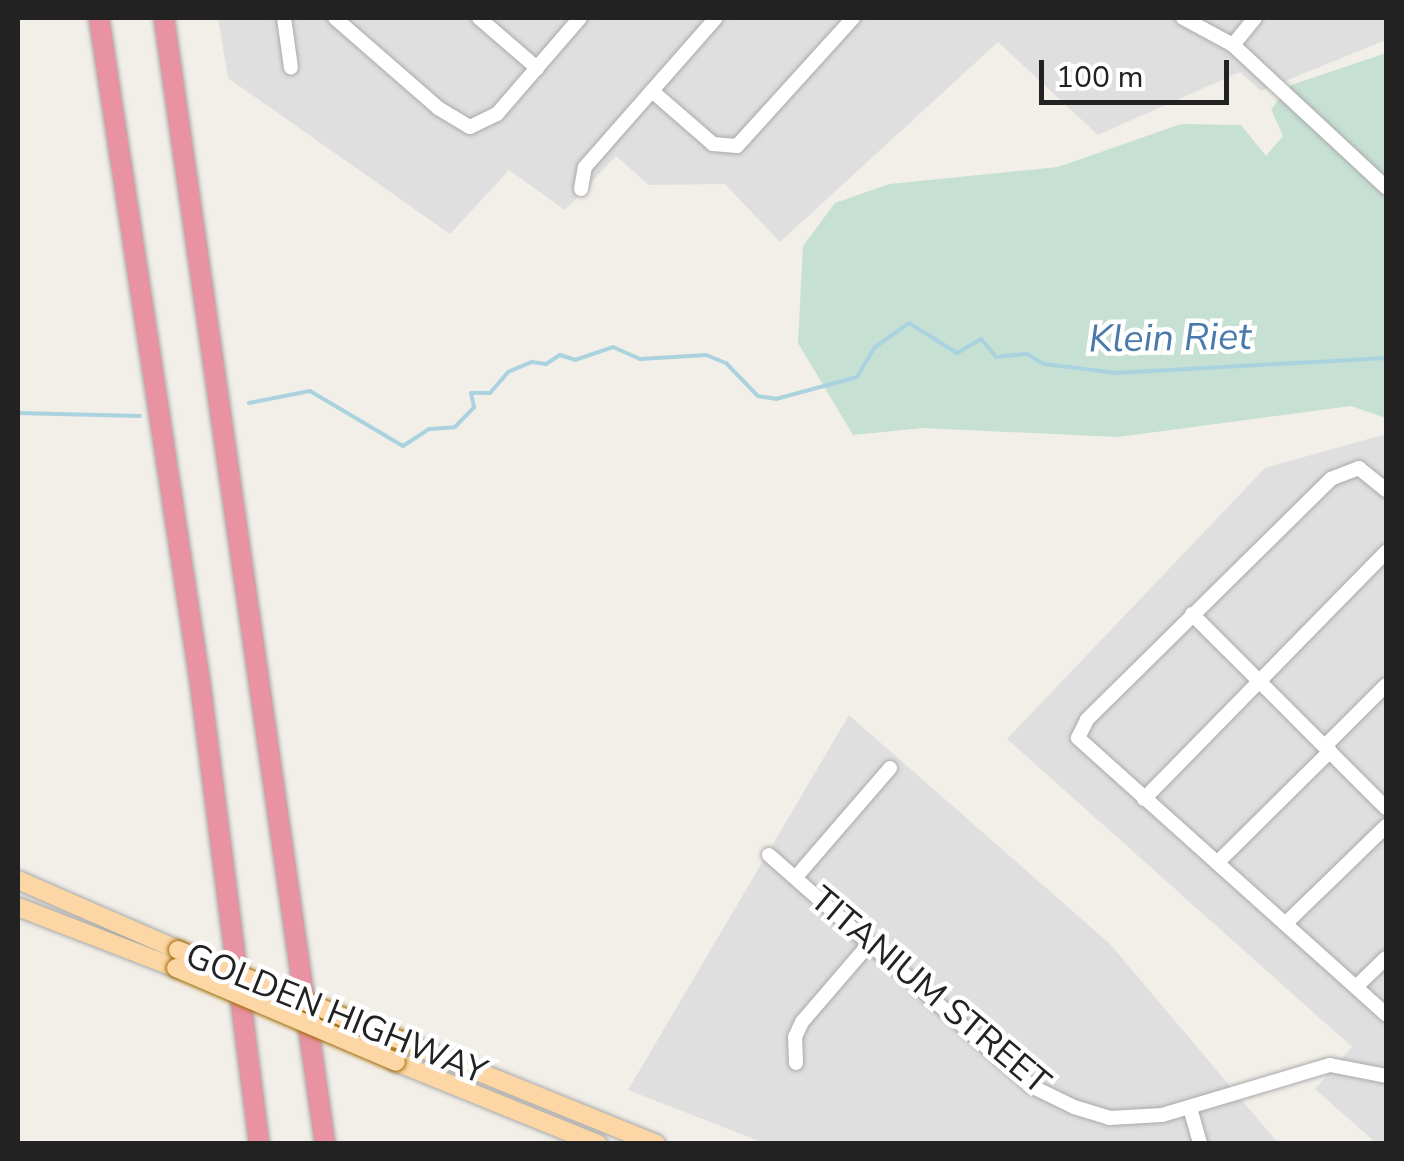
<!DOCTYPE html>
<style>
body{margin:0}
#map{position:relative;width:1404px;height:1161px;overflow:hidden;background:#f2efe9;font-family:"Nunito Sans",sans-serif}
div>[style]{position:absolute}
.residential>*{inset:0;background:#e0dfdf}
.wetland>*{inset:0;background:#c6e0d4}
.stream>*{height:4px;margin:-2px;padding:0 2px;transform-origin:2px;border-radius:2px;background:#aad3df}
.roads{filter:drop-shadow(0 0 2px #a9a9a9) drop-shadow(0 0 2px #a9a9a9)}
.minor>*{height:14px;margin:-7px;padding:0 7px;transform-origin:7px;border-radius:7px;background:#fff}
.major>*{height:18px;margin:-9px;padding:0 9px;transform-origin:9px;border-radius:9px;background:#fcd6a4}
.highway>*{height:20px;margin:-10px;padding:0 10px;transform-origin:10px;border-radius:10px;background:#e892a2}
.bridges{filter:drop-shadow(0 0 2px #a06b00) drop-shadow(0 0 2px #a06b00)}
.major-bridge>*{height:18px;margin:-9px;padding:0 9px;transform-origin:9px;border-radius:9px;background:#fcd6a4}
span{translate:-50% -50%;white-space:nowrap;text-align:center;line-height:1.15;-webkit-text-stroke:9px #fff;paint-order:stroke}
.street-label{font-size:35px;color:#222}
.water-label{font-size:38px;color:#4a7aab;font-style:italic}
.frame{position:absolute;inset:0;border:20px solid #222;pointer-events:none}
.scale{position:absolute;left:1039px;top:60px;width:190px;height:45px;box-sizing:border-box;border:5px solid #222;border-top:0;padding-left:12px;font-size:30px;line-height:35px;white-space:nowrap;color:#222;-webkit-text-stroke:8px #fff;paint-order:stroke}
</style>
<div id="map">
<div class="residential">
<i style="clip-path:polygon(218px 18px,1386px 18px,1386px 40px,1261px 91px,1240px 72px,1098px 135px,998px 42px,780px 242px,725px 184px,649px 185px,616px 156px,565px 210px,509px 170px,450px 234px,228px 78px)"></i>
<i style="clip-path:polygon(1386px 434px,1386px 1143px,1376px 1143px,1315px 1089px,1352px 1047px,1007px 739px,1265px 468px)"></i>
<i style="clip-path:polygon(849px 715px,1110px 944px,1278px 1143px,764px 1143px,628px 1090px)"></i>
</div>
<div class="wetland">
<i style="clip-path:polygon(1386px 53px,1386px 418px,1351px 406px,1118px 437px,923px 428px,853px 435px,798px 343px,803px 246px,835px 203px,889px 184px,1058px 167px,1181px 124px,1241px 125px,1266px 156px,1283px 136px,1271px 109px,1291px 85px)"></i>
</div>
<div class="stream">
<i style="left:249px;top:403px;width:62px;rotate:-11.1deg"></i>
<i style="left:310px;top:391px;width:108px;rotate:30.6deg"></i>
<i style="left:403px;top:446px;width:31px;rotate:-33deg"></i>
<i style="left:429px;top:429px;width:26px;rotate:-4deg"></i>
<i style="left:455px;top:427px;width:28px;rotate:-46deg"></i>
<i style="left:474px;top:407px;width:14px;rotate:-102deg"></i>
<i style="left:471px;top:393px;width:19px"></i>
<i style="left:490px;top:393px;width:28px;rotate:-49deg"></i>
<i style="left:508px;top:372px;width:26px;rotate:-23deg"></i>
<i style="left:532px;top:362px;width:14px;rotate:8deg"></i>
<i style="left:546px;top:364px;width:17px;rotate:-33deg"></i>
<i style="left:560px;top:355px;width:16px;rotate:18deg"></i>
<i style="left:575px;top:360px;width:40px;rotate:-18.9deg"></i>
<i style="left:613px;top:347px;width:30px;rotate:24deg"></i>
<i style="left:640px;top:359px;width:66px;rotate:-3.5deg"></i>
<i style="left:706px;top:355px;width:22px;rotate:22deg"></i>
<i style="left:726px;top:363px;width:46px;rotate:45.9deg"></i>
<i style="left:758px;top:396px;width:18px;rotate:9deg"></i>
<i style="left:776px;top:399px;width:84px;rotate:-15.2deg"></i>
<i style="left:857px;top:377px;width:35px;rotate:-59deg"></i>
<i style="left:875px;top:347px;width:42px;rotate:-35.2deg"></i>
<i style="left:909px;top:323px;width:57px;rotate:32deg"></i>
<i style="left:957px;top:353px;width:28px;rotate:-30deg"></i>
<i style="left:981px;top:339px;width:23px;rotate:50deg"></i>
<i style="left:996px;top:357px;width:31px;rotate:-6deg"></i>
<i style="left:1027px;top:354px;width:20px;rotate:30deg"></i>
<i style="left:1044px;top:364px;width:73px;rotate:7.1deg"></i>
<i style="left:1116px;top:373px;width:270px;rotate:-3.2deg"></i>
<i style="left:18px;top:413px;width:122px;rotate:1.4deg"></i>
</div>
<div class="roads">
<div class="minor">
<i style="left:284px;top:18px;width:50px;rotate:82deg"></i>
<i style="left:335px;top:18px;width:137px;rotate:41.1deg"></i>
<i style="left:438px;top:108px;width:37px;rotate:31deg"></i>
<i style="left:470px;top:127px;width:30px;rotate:-26deg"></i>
<i style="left:497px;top:114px;width:127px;rotate:-49.2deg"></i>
<i style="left:479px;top:18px;width:77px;rotate:40.8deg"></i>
<i style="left:1183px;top:18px;width:57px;rotate:28.4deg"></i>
<i style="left:1233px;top:45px;width:209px;rotate:42.9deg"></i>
<i style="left:1233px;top:45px;width:35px;rotate:-51deg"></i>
<i style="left:652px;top:91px;width:81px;rotate:41deg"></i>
<i style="left:713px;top:144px;width:24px;rotate:5deg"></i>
<i style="left:737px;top:146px;width:173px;rotate:-47.8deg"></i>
<i style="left:581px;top:189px;width:22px;rotate:-80deg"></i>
<i style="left:585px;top:167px;width:198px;rotate:-48.7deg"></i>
<i style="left:1386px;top:490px;width:35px;rotate:-141deg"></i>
<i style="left:1359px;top:468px;width:30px;rotate:159deg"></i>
<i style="left:1331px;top:479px;width:343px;rotate:135.4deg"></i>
<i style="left:1087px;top:720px;width:20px;rotate:117deg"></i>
<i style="left:1078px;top:738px;width:414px;rotate:41.9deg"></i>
<i style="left:1192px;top:614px;width:274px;rotate:45deg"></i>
<i style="left:1325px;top:746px;width:86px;rotate:-45deg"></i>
<i style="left:1144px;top:799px;width:346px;rotate:-45.6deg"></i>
<i style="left:769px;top:855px;width:349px;rotate:41.4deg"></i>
<i style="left:1031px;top:1086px;width:48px;rotate:26deg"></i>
<i style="left:1074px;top:1107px;width:37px;rotate:17deg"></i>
<i style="left:1109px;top:1118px;width:53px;rotate:-3.2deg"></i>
<i style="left:1162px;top:1115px;width:175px;rotate:-16.6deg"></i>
<i style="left:1330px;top:1065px;width:57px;rotate:11.1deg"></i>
<i style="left:1217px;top:863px;width:159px;rotate:-44.7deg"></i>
<i style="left:796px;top:877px;width:144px;rotate:-49.2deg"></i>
<i style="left:1285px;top:924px;width:141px;rotate:-44.1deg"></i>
<i style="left:1358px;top:985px;width:39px;rotate:-44deg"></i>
<i style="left:796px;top:1063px;width:26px;rotate:-92deg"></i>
<i style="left:795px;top:1037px;width:17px;rotate:-65deg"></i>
<i style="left:802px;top:1022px;width:103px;rotate:-49.3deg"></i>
<i style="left:1190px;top:1108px;width:37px;rotate:74deg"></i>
</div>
<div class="major">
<i style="left:18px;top:880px;width:175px;rotate:23.6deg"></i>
<i style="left:18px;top:907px;width:169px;rotate:21.1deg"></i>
<i style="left:405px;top:1042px;width:271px;rotate:22.1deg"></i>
<i style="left:396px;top:1062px;width:218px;rotate:22.1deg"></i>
</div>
<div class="highway">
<i style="left:99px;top:18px;width:672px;rotate:81.35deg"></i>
<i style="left:200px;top:682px;width:466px;rotate:82.7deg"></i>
<i style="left:164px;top:18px;width:1137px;rotate:81.86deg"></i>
</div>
</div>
<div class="bridges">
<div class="major-bridge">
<i style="left:178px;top:950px;width:245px;rotate:22.1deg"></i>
<i style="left:176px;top:968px;width:239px;rotate:23.1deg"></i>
</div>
</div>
<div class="street-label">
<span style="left:930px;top:991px;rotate:40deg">TITANIUM STREET</span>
<span style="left:336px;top:1014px;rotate:22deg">GOLDEN HIGHWAY</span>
</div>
<div class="water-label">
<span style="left:1170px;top:338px;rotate:-1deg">Klein Riet</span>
</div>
<div class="frame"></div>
<div class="scale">100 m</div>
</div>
